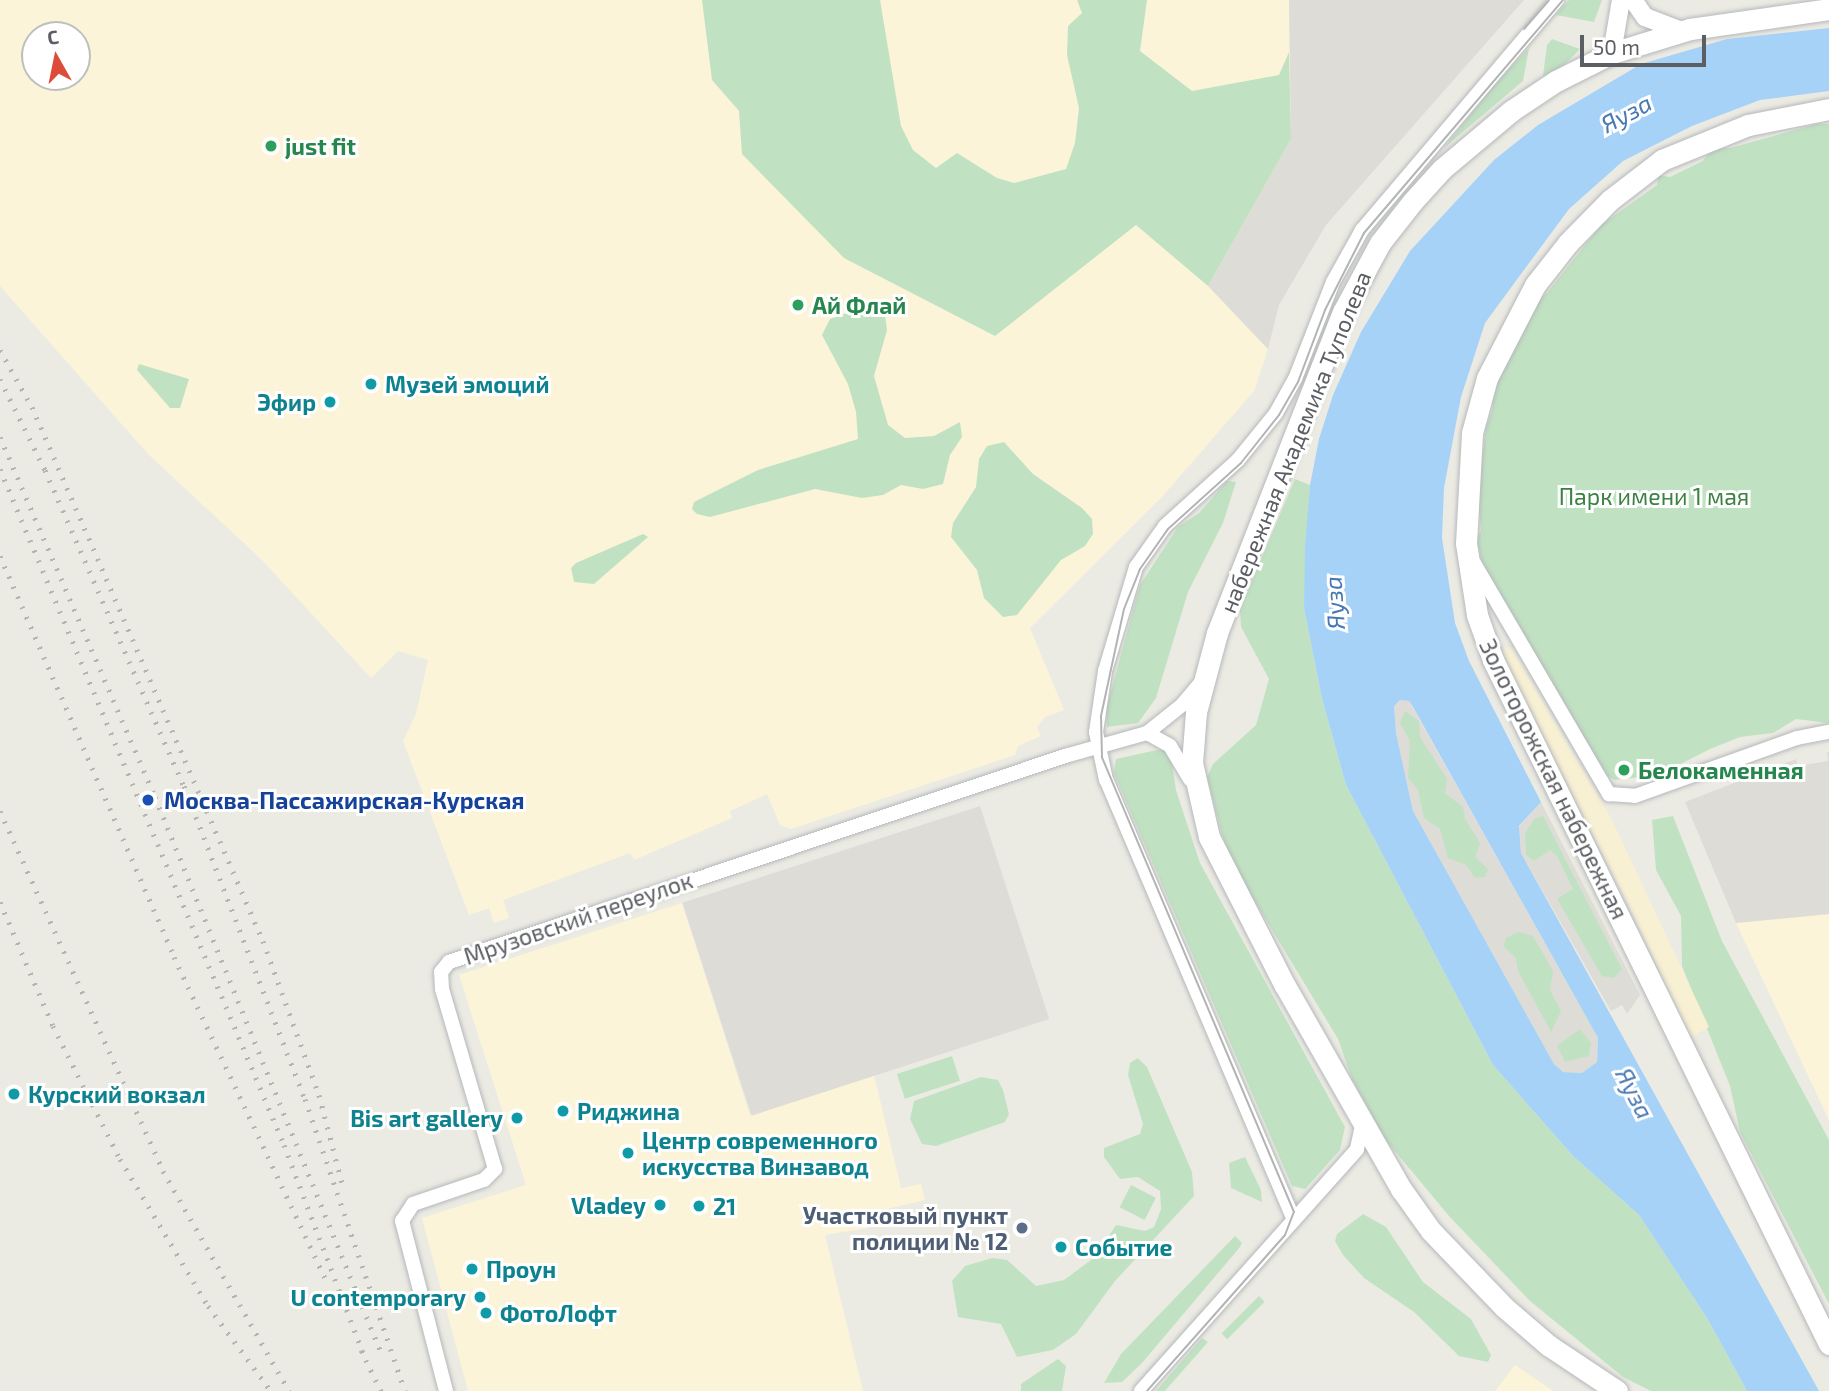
<!DOCTYPE html>
<meta charset="utf-8">
<style>
body{margin:0}
#map{position:relative;width:1829px;height:1391px;overflow:hidden;background:#ecebe3;font-family:"Exo 2",sans-serif}
div>[style]{position:absolute}
.commercial>*{inset:0;background:#fbf4d9}
.industrial>*{inset:0;background:#dedcd7;transform-origin:0 0}
.green>*{inset:0;background:#c1e2c2;transform-origin:0 0}
.sand>*{inset:0;background:#f7f0d3}
.water>*{inset:0;background:#a7d2f8}
.roads{filter:drop-shadow(0 0 2px #b5b8bc) drop-shadow(0 0 2px #b5b8bc)}
.minor>*{height:14px;margin:-7px;padding:0 7px;transform-origin:7px;border-radius:7px;background:#fff}
.tertiary>*{height:18px;margin:-9px;padding:0 9px;transform-origin:9px;border-radius:9px;background:#fff}
.secondary>*{height:21px;margin:-10.5px;padding:0 10.5px;transform-origin:10.5px;border-radius:10.5px;background:#fff}
.tram>*{height:2px;margin:-1px;padding:0 1px;transform-origin:1px;border-radius:1px;background:#b3b4b4}
.rail>*{height:5px;margin-top:-2.5px;transform-origin:0;background:repeating-linear-gradient(90deg,#b3b4b4 0 2px,transparent 0 11px)}
.dots>*{width:19px;height:19px;translate:-50% -50%;box-sizing:border-box;border:4px solid #fff;border-radius:50%}
span{translate:-50% -50%;white-space:nowrap;text-align:center;line-height:1.15;-webkit-text-stroke:6px #fff;paint-order:stroke}
.leisure-label{font-size:23px;color:#27864d;font-weight:700}
.left{translate:0 -50%;text-align:left}
.culture-label{font-size:23px;color:#0d838f;font-weight:700}
.right{translate:-100% -50%;text-align:right}
.street-label{font-size:23px;color:#5b5e62}
.park-label{font-size:23px;color:#3b8141}
.transit-label{font-size:23px;color:#164399;font-weight:700}
.service-label{font-size:23px;color:#4e5e75;font-weight:700}
.water-label{font-size:24px;color:#4878b2;font-style:italic}
.north{position:absolute;left:21px;top:21px;width:70px;height:70px;box-sizing:border-box;background:#fff;border:2px solid #bdbfc0;border-radius:50%;rotate:351deg;font-size:19px;font-weight:700;line-height:28px;text-align:center;color:#5b5e62}
.north::after{content:'';display:block;margin:auto;width:24px;height:32px;background:#dc4c39;clip-path:polygon(50% 0,100% 100%,50% 72%,0 100%)}
.scale{position:absolute;left:1580px;top:35px;width:126px;height:32px;box-sizing:border-box;border:4px solid #5b5e62;border-top:0;padding-left:9px;font-size:21px;line-height:24px;white-space:nowrap;color:#5b5e62;-webkit-text-stroke:5px #fff;paint-order:stroke}
</style>
<div id="map">
<div class="commercial">
<i style="clip-path:polygon(evenodd,0 0,1289px 0,1291px 139px,1208px 286px,1268px 349px,1254px 391px,1161px 498px,1030px 628px,1064px 710px,1045px 717px,1037px 727px,1041px 736px,1018px 746px,1015px 755px,791px 829px,780px 825px,767px 794px,730px 811px,732px 818px,634px 860px,630px 853px,503px 900px,509px 918px,494px 923px,489px 908px,469px 915px,403px 741px,416px 714px,428px 660px,398px 651px,371px 678px,260px 558px,148px 454px,0 286px,0 0,35px 35px,77px 35px,77px 77px,35px 77px,35px 35px)"></i>
<i style="clip-path:polygon(682px 903px,750px 1115px,874px 1075px,901px 1188px,921px 1184px,925px 1200px,866px 1214px,869px 1228px,825px 1235px,863px 1391px,468px 1391px,422px 1218px,526px 1185px,459px 975px)"></i>
<i style="clip-path:polygon(1829px 914px,1829px 1120px,1736px 923px)"></i>
<i style="clip-path:polygon(1515px 1365px,1553px 1391px,1495px 1391px)"></i>
</div>
<div class="industrial">
<i style="clip-path:polygon(1289px 0,1524px 0,1326px 225px,1279px 305px,1268px 349px,1208px 286px,1291px 139px)"></i>
<i style="clip-path:polygon(1400px 700px,1409px 701px,1598px 1038px,1597px 1062px,1582px 1073px,1562px 1072px,1554px 1064px,1413px 811px,1396px 733px,1394px 706px)"></i>
<i style="clip-path:polygon(1827px 752px,1829px 752px,1829px 914px,1736px 923px,1685px 802px,1796px 759px,1798px 766px,1828px 761px)"></i>
<i style="clip-path:polygon(1541px 802px,1640px 995px,1627px 1014px,1622px 1005px,1611px 1011px,1521px 853px,1519px 827px)"></i>
<i style="left:980px;top:806px;width:224px;height:313px;rotate:72deg"></i>
</div>
<div class="green">
<i style="clip-path:polygon(702px 0,880px 0,901px 126px,913px 150px,936px 168px,957px 153px,997px 178px,1014px 183px,1066px 169px,1075px 143px,1079px 108px,1067px 55px,1068px 26px,1082px 13px,1077px 0,1147px 0,1140px 51px,1192px 91px,1279px 75px,1289px 52px,1291px 139px,1208px 286px,1136px 225px,995px 336px,844px 258px,742px 154px,739px 111px,712px 80px)"></i>
<i style="clip-path:polygon(1569px 0,1602px 0,1594px 22px,1556px 15px)"></i>
<i style="clip-path:polygon(1552px 39px,1580px 49px,1561px 68px,1543px 76px,1547px 45px)"></i>
<i style="clip-path:polygon(1529px 48px,1523px 81px,1444px 148px,1495px 84px)"></i>
<i style="clip-path:polygon(1817px 124px,1829px 124px,1829px 723px,1796px 719px,1773px 733px,1740px 737px,1710px 749px,1659px 775px,1615px 780px,1605px 775px,1485px 573px,1476px 538px,1481px 531px,1478px 495px,1486px 428px,1493px 407px,1488px 390px,1532px 304px,1547px 293px,1601px 225px,1657px 185px,1658px 175px,1670px 177px,1703px 161px,1712px 148px,1730px 148px)"></i>
<i style="clip-path:polygon(864px 307px,885px 315px,887px 330px,874px 376px,888px 425px,905px 438px,934px 436px,960px 422px,962px 437px,950px 455px,943px 484px,923px 489px,901px 485px,883px 495px,862px 498px,815px 489px,710px 517px,697px 514px,692px 509px,694px 502px,758px 470px,858px 439px,856px 412px,848px 384px,822px 335px,830px 319px)"></i>
<i style="clip-path:polygon(139px 364px,189px 379px,180px 408px,170px 408px,137px 370px)"></i>
<i style="clip-path:polygon(1004px 442px,1033px 474px,1082px 508px,1092px 519px,1093px 534px,1085px 546px,1061px 560px,1017px 615px,1003px 617px,984px 598px,977px 570px,951px 537px,953px 523px,976px 487px,979px 459px,987px 446px)"></i>
<i style="clip-path:polygon(1295px 479px,1310px 485px,1304px 608px,1322px 699px,1346px 785px,1493px 1065px,1573px 1156px,1639px 1215px,1707px 1318px,1747px 1391px,1651px 1391px,1623px 1377px,1530px 1301px,1449px 1216px,1384px 1138px,1352px 1079px,1338px 1039px,1228px 857px,1207px 777px,1213px 764px,1256px 725px,1269px 679px,1241px 627px,1240px 610px)"></i>
<i style="clip-path:polygon(1227px 481px,1236px 482px,1223px 523px,1188px 592px,1156px 698px,1138px 723px,1107px 727px,1106px 710px,1140px 585px,1178px 527px,1199px 513px)"></i>
<i style="clip-path:polygon(643px 534px,648px 537px,594px 584px,574px 582px,571px 568px,576px 563px)"></i>
<i style="clip-path:polygon(1405px 711px,1419px 721px,1420px 737px,1447px 779px,1445px 793px,1463px 807px,1465px 819px,1480px 843px,1475px 857px,1488px 869px,1485px 877px,1475px 878px,1466px 865px,1448px 858px,1440px 829px,1424px 818px,1418px 790px,1408px 778px,1410px 741px,1400px 723px)"></i>
<i style="clip-path:polygon(1157px 750px,1165px 750px,1171px 757px,1176px 790px,1200px 863px,1345px 1127px,1340px 1150px,1305px 1189px,1292px 1186px,1114px 773px,1116px 759px)"></i>
<i style="clip-path:polygon(1543px 816px,1622px 969px,1614px 978px,1602px 976px,1557px 899px,1573px 889px,1557px 856px,1550px 850px,1534px 861px,1526px 855px,1525px 833px,1534px 819px)"></i>
<i style="clip-path:polygon(1673px 816px,1722px 941px,1829px 1140px,1829px 1304px,1740px 1132px,1730px 1086px,1682px 966px,1681px 916px,1656px 870px,1652px 820px)"></i>
<i style="clip-path:polygon(1518px 932px,1533px 936px,1553px 971px,1550px 990px,1561px 1011px,1551px 1032px,1518px 971px,1516px 958px,1504px 947px,1506px 938px)"></i>
<i style="clip-path:polygon(1580px 1029px,1591px 1043px,1589px 1056px,1565px 1062px,1557px 1046px)"></i>
<i style="left:952px;top:1056px;width:26px;height:58px;rotate:72deg"></i>
<i style="clip-path:polygon(1138px 1058px,1147px 1067px,1192px 1172px,1194px 1196px,1115px 1281px,1076px 1334px,1053px 1350px,1017px 1357px,1001px 1324px,958px 1317px,952px 1281px,965px 1266px,992px 1258px,1007px 1260px,1036px 1286px,1064px 1280px,1095px 1257px,1116px 1225px,1145px 1231px,1154px 1227px,1161px 1209px,1160px 1191px,1138px 1177px,1120px 1179px,1104px 1157px,1104px 1148px,1140px 1134px,1143px 1124px,1128px 1075px,1130px 1063px)"></i>
<i style="clip-path:polygon(981px 1077px,998px 1080px,1003px 1090px,1009px 1114px,1005px 1122px,936px 1146px,922px 1144px,910px 1119px,914px 1101px)"></i>
<i style="clip-path:polygon(1245px 1157px,1261px 1190px,1262px 1202px,1231px 1188px,1229px 1163px)"></i>
<i style="left:1131px;top:1185px;width:28px;height:25px;rotate:27deg"></i>
<i style="clip-path:polygon(1363px 1214px,1386px 1227px,1423px 1282px,1471px 1319px,1491px 1355px,1488px 1362px,1459px 1356px,1414px 1312px,1364px 1278px,1343px 1255px,1335px 1241px,1337px 1234px)"></i>
<i style="clip-path:polygon(1235px 1236px,1242px 1243px,1240px 1247px,1142px 1363px,1122px 1382px,1104px 1383px,1121px 1354px)"></i>
<i style="left:1259px;top:1296px;width:8px;height:53px;rotate:45deg"></i>
<i style="clip-path:polygon(1202px 1338px,1208px 1342px,1165px 1391px,1156px 1391px)"></i>
<i style="clip-path:polygon(1058px 1359px,1066px 1366px,1062px 1391px,1021px 1391px,1021px 1384px)"></i>
</div>
<div class="sand">
<i style="clip-path:polygon(1505px 647px,1512px 650px,1612px 820px,1709px 1027px,1690px 1038px,1624px 894px,1500px 657px)"></i>
</div>
<div class="water">
<i style="clip-path:polygon(evenodd,1829px 28px,1829px 91px,1760px 100px,1692px 126px,1623px 161px,1569px 209px,1485px 323px,1461px 397px,1444px 488px,1442px 538px,1455px 623px,1469px 661px,1541px 802px,1519px 826px,1521px 853px,1819px 1391px,1747px 1391px,1707px 1318px,1639px 1215px,1573px 1156px,1493px 1065px,1346px 785px,1322px 699px,1304px 608px,1305px 547px,1310px 485px,1319px 439px,1333px 395px,1361px 332px,1410px 251px,1494px 160px,1538px 125px,1641px 64px,1727px 39px,1829px 28px,1400px 700px,1409px 701px,1413px 707px,1598px 1038px,1597px 1062px,1582px 1073px,1563px 1072px,1554px 1064px,1413px 811px,1396px 733px,1394px 706px,1400px 700px)"></i>
</div>
<div class="roads">
<div class="minor">
<i style="left:1474px;top:563px;width:268px;rotate:59.7deg"></i>
<i style="left:1609px;top:794px;width:26px;rotate:4deg"></i>
<i style="left:1635px;top:796px;width:172px;rotate:-19.7deg"></i>
<i style="left:1797px;top:738px;width:33px;rotate:-11deg"></i>
<i style="left:1147px;top:733px;width:26px;rotate:29deg"></i>
<i style="left:1170px;top:746px;width:39px;rotate:59deg"></i>
<i style="left:1294px;top:1220px;width:478px;rotate:-113.1deg"></i>
<i style="left:1106px;top:780px;width:49px;rotate:-101.8deg"></i>
<i style="left:1096px;top:732px;width:62px;rotate:-81.6deg"></i>
<i style="left:1105px;top:671px;width:109px;rotate:-73.4deg"></i>
<i style="left:1136px;top:567px;width:50px;rotate:-54.7deg"></i>
<i style="left:1165px;top:526px;width:98px;rotate:-42.1deg"></i>
<i style="left:1238px;top:460px;width:60px;rotate:-51deg"></i>
<i style="left:1276px;top:413px;width:39px;rotate:-61deg"></i>
<i style="left:1295px;top:379px;width:104px;rotate:-68.6deg"></i>
<i style="left:1333px;top:282px;width:60px;rotate:-60.9deg"></i>
<i style="left:1362px;top:230px;width:302px;rotate:-49.7deg"></i>
<i style="left:446px;top:1391px;width:176px;rotate:-104.5deg"></i>
<i style="left:402px;top:1221px;width:20px;rotate:-57deg"></i>
<i style="left:413px;top:1204px;width:75px;rotate:-18.7deg"></i>
<i style="left:484px;top:1180px;width:16px;rotate:-45deg"></i>
<i style="left:495px;top:1169px;width:188px;rotate:-106.4deg"></i>
<i style="left:442px;top:989px;width:17px;rotate:-93deg"></i>
<i style="left:441px;top:972px;width:13px;rotate:-51deg"></i>
<i style="left:449px;top:962px;width:650px;rotate:-18.49deg"></i>
<i style="left:1065px;top:756px;width:85px;rotate:-15.7deg"></i>
<i style="left:1147px;top:733px;width:45px;rotate:-38.7deg"></i>
<i style="left:1182px;top:705px;width:30px;rotate:-50deg"></i>
<i style="left:1141px;top:1391px;width:324px;rotate:-48.2deg"></i>
<i style="left:1357px;top:1149px;width:24px;rotate:-78deg"></i>
</div>
<div class="tertiary">
<i style="left:1633px;top:0;width:21px;rotate:55deg"></i>
<i style="left:1645px;top:17px;width:39px;rotate:21deg"></i>
<i style="left:1612px;top:53px;width:54px;rotate:-80.4deg"></i>
</div>
<div class="secondary">
<i style="left:1829px;top:109px;width:83px;rotate:168.8deg"></i>
<i style="left:1748px;top:125px;width:93px;rotate:157.9deg"></i>
<i style="left:1662px;top:160px;width:66px;rotate:142.4deg"></i>
<i style="left:1610px;top:200px;width:60px;rotate:134.3deg"></i>
<i style="left:1568px;top:243px;width:53px;rotate:128.2deg"></i>
<i style="left:1535px;top:285px;width:105px;rotate:117.3deg"></i>
<i style="left:1487px;top:378px;width:57px;rotate:105.3deg"></i>
<i style="left:1472px;top:433px;width:110px;rotate:93.1deg"></i>
<i style="left:1466px;top:543px;width:73px;rotate:81.3deg"></i>
<i style="left:1477px;top:615px;width:48px;rotate:70.4deg"></i>
<i style="left:1493px;top:660px;width:762px;rotate:63.84deg"></i>
<i style="left:1617px;top:1391px;width:83px;rotate:-146.3deg"></i>
<i style="left:1548px;top:1345px;width:58px;rotate:-139.2deg"></i>
<i style="left:1504px;top:1307px;width:105px;rotate:-133.8deg"></i>
<i style="left:1431px;top:1231px;width:52px;rotate:-125.5deg"></i>
<i style="left:1401px;top:1189px;width:234px;rotate:-119.7deg"></i>
<i style="left:1285px;top:986px;width:167px;rotate:-117deg"></i>
<i style="left:1209px;top:837px;width:76px;rotate:-102.9deg"></i>
<i style="left:1192px;top:763px;width:51px;rotate:-85.5deg"></i>
<i style="left:1196px;top:712px;width:82px;rotate:-75.1deg"></i>
<i style="left:1217px;top:633px;width:345px;rotate:-68.6deg"></i>
<i style="left:1343px;top:312px;width:78px;rotate:-61.8deg"></i>
<i style="left:1380px;top:243px;width:53px;rotate:-51.8deg"></i>
<i style="left:1413px;top:201px;width:43px;rotate:-47.8deg"></i>
<i style="left:1442px;top:169px;width:90px;rotate:-40deg"></i>
<i style="left:1511px;top:111px;width:54px;rotate:-33.7deg"></i>
<i style="left:1556px;top:81px;width:63px;rotate:-26.6deg"></i>
<i style="left:1612px;top:53px;width:82px;rotate:-17.1deg"></i>
<i style="left:1690px;top:29px;width:140px;rotate:-8.2deg"></i>
</div>
</div>
<div class="tram">
<i style="left:1524px;top:29px;width:38px;rotate:-49deg"></i>
<i style="left:1147px;top:1391px;width:208px;rotate:-48.5deg"></i>
<i style="left:1285px;top:1235px;width:25px;rotate:-69deg"></i>
<i style="left:1294px;top:1212px;width:494px;rotate:-112.9deg"></i>
<i style="left:1102px;top:757px;width:41px;rotate:-91.4deg"></i>
<i style="left:1101px;top:716px;width:109px;rotate:-77.9deg"></i>
<i style="left:1124px;top:609px;width:43px;rotate:-68.2deg"></i>
<i style="left:1140px;top:569px;width:49px;rotate:-55deg"></i>
<i style="left:1168px;top:529px;width:98px;rotate:-42.1deg"></i>
<i style="left:1241px;top:463px;width:61px;rotate:-51.6deg"></i>
<i style="left:1279px;top:415px;width:38px;rotate:-60deg"></i>
<i style="left:1298px;top:382px;width:77px;rotate:-69.4deg"></i>
<i style="left:1325px;top:310px;width:86px;rotate:-63.1deg"></i>
<i style="left:1364px;top:233px;width:306px;rotate:-49.5deg"></i>
</div>
<div class="rail">
<i style="left:0;top:350px;width:65px;rotate:60.7deg"></i>
<i style="left:32px;top:407px;width:582px;rotate:66.61deg"></i>
<i style="left:263px;top:941px;width:164px;rotate:70deg"></i>
<i style="left:319px;top:1095px;width:95px;rotate:75.4deg"></i>
<i style="left:0;top:379px;width:102px;rotate:63.7deg"></i>
<i style="left:45px;top:470px;width:345px;rotate:66.3deg"></i>
<i style="left:184px;top:786px;width:336px;rotate:68.9deg"></i>
<i style="left:305px;top:1099px;width:309px;rotate:71.1deg"></i>
<i style="left:0;top:437px;width:392px;rotate:66.7deg"></i>
<i style="left:155px;top:797px;width:597px;rotate:67.86deg"></i>
<i style="left:0;top:469px;width:733px;rotate:67.21deg"></i>
<i style="left:284px;top:1145px;width:228px;rotate:69.2deg"></i>
<i style="left:0;top:556px;width:437px;rotate:66.5deg"></i>
<i style="left:174px;top:957px;width:355px;rotate:64.8deg"></i>
<i style="left:0;top:811px;width:395px;rotate:65.6deg"></i>
<i style="left:163px;top:1171px;width:254px;rotate:60.2deg"></i>
<i style="left:0;top:902px;width:135px;rotate:66.9deg"></i>
<i style="left:53px;top:1026px;width:149px;rotate:63.3deg"></i>
<i style="left:120px;top:1159px;width:171px;rotate:59.1deg"></i>
<i style="left:208px;top:1306px;width:106px;rotate:53.5deg"></i>
<i style="left:361px;top:1350px;width:46px;rotate:64deg"></i>
</div>
<div class="dots">
<i style="left:271px;top:146px;background:#2e9e5b"></i>
<i style="left:798px;top:305px;background:#2e9e5b"></i>
<i style="left:371px;top:384px;background:#0f9aa8"></i>
<i style="left:330px;top:402px;background:#0f9aa8"></i>
<i style="left:1624px;top:770px;background:#2e9e5b"></i>
<i style="left:148px;top:800px;background:#1a4fb4"></i>
<i style="left:14px;top:1094px;background:#0f9aa8"></i>
<i style="left:563px;top:1111px;background:#0f9aa8"></i>
<i style="left:517px;top:1118px;background:#0f9aa8"></i>
<i style="left:628px;top:1153px;background:#0f9aa8"></i>
<i style="left:660px;top:1205px;background:#0f9aa8"></i>
<i style="left:699px;top:1206px;background:#0f9aa8"></i>
<i style="left:1022px;top:1228px;background:#5c6f8a"></i>
<i style="left:1061px;top:1247px;background:#0f9aa8"></i>
<i style="left:472px;top:1269px;background:#0f9aa8"></i>
<i style="left:480px;top:1297px;background:#0f9aa8"></i>
<i style="left:486px;top:1313px;background:#0f9aa8"></i>
</div>
<div class="leisure-label">
<span class="left" style="left:285px;top:146px">just fit</span>
<span class="left" style="left:812px;top:305px">Ай Флай</span>
<span class="left" style="left:1638px;top:770px">Белокаменная</span>
</div>
<div class="culture-label">
<span class="left" style="left:385px;top:384px">Музей эмоций</span>
<span class="right" style="left:316px;top:402px">Эфир</span>
<span class="left" style="left:28px;top:1094px">Курский вокзал</span>
<span class="left" style="left:577px;top:1111px">Риджина</span>
<span class="right" style="left:503px;top:1118px">Bis art gallery</span>
<span class="left" style="left:642px;top:1153px">Центр современного<br>искусства Винзавод</span>
<span class="right" style="left:646px;top:1205px">Vladey</span>
<span class="left" style="left:713px;top:1206px">21</span>
<span class="left" style="left:1075px;top:1247px">Событие</span>
<span class="left" style="left:486px;top:1269px">Проун</span>
<span class="right" style="left:466px;top:1297px">U contemporary</span>
<span class="left" style="left:500px;top:1313px">ФотоЛофт</span>
</div>
<div class="street-label">
<span style="left:1295px;top:442px;rotate:-68deg">набережная Академика Туполева</span>
<span style="left:1554px;top:779px;rotate:64deg">Золоторожская набережная</span>
<span style="left:578px;top:918px;rotate:-19deg">Мрузовский переулок</span>
</div>
<div class="park-label">
<span style="left:1654px;top:496px">Парк имени 1 мая</span>
</div>
<div class="transit-label">
<span class="left" style="left:164px;top:800px">Москва-Пассажирская-Курская</span>
</div>
<div class="service-label">
<span class="right" style="left:1008px;top:1228px">Участковый пункт<br>полиции № 12</span>
</div>
<div class="water-label">
<span style="left:1626px;top:113px;rotate:-28deg">Яуза</span>
<span style="left:1334px;top:603px;rotate:-94deg">Яуза</span>
<span style="left:1635px;top:1093px;rotate:63deg">Яуза</span>
</div>
<div class="north">С</div>
<div class="scale">50 m</div>
</div>
